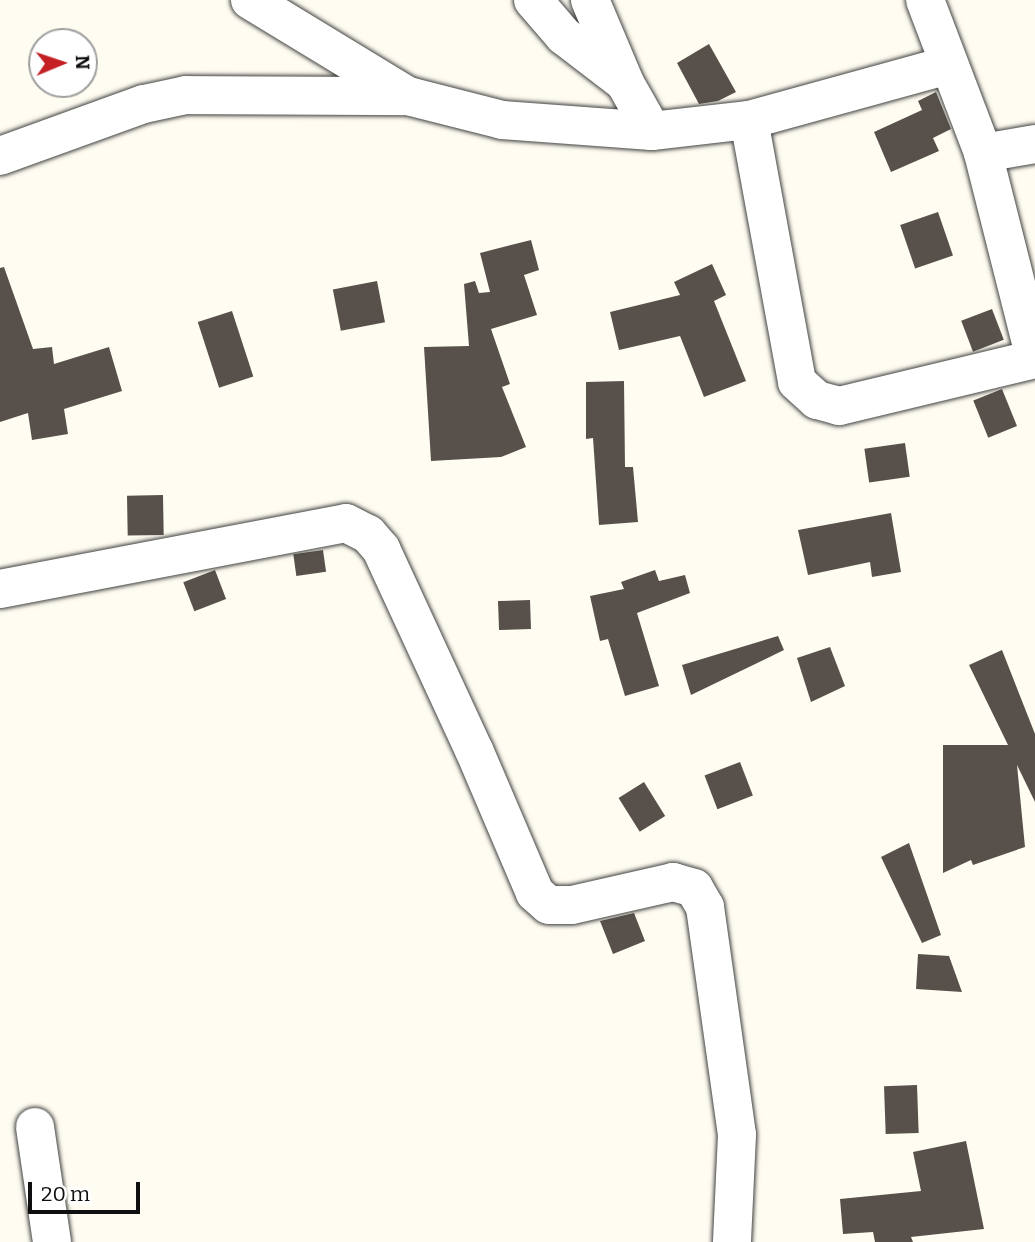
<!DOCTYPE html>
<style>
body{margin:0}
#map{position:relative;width:1035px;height:1242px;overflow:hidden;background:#fffdf1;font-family:Bitter,serif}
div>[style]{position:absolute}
.building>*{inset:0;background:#58514b;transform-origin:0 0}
.roads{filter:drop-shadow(0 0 2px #424242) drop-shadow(0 0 2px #424242)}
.minor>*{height:38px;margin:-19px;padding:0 19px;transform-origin:19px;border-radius:19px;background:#fff}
span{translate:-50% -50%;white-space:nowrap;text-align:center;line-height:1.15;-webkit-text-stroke:7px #fff;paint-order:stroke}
.north{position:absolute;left:28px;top:28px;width:70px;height:70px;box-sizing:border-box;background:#fff;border:2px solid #9f9f9f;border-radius:50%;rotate:88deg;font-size:19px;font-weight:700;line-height:28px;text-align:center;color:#0f0f0f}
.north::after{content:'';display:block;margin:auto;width:24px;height:32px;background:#c52124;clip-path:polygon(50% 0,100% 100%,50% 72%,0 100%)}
.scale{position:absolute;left:28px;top:1182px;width:112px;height:32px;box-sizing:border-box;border:4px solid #0f0f0f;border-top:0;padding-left:9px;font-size:21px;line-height:24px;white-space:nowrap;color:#0f0f0f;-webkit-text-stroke:5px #fff;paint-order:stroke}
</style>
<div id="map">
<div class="building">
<i style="clip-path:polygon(709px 44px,736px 92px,718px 101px,699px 104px,677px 63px)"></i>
<i style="clip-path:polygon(936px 92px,951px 129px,933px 138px,939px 151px,891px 172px,874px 132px,922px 110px,918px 101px)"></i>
<i style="left:938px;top:212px;width:46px;height:40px;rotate:71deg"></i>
<i style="clip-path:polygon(531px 240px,539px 270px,524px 275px,537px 315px,491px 329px,510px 384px,502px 387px,526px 447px,501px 457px,431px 461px,424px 347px,469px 346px,464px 284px,475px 281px,479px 293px,490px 292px,480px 253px)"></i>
<i style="clip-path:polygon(712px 264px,726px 295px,714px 301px,746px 381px,704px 397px,680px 336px,619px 350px,610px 312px,680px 295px,674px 282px)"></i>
<i style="clip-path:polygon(4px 267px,33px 349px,52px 347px,54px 364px,109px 347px,122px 391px,64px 409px,68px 434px,32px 440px,28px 413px,0 422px,0 268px)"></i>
<i style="left:377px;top:281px;width:42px;height:45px;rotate:79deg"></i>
<i style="left:992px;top:309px;width:33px;height:33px;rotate:69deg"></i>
<i style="left:232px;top:311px;width:69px;height:36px;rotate:72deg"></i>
<i style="clip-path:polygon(624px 381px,625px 467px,633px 467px,638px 522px,599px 525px,593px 438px,586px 439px,586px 382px)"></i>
<i style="left:1002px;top:389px;width:40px;height:31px;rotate:68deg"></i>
<i style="left:905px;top:443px;width:34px;height:41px;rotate:82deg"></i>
<i style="left:163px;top:495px;width:40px;height:36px;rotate:89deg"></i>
<i style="clip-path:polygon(891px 513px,901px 572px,872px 577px,870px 562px,808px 575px,798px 530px)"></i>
<i style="left:323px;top:550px;width:22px;height:30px;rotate:82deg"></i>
<i style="left:215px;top:570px;width:31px;height:34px;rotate:69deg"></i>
<i style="clip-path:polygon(655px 570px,659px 581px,685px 575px,690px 593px,637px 613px,659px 686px,625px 696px,608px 639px,600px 641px,590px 596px,624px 589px,621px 582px)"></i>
<i style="left:530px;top:600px;width:29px;height:32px;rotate:88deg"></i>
<i style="clip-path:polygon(778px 636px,784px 650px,691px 695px,682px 665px)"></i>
<i style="clip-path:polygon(830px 647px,845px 686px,811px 702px,797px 658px)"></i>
<i style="clip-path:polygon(1002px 650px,1035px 734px,1035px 802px,1017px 765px,1025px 847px,973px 865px,971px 860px,943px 873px,943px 745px,1008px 745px,969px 665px)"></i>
<i style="left:740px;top:762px;width:36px;height:38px;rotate:69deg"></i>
<i style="left:644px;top:782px;width:40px;height:30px;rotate:58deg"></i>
<i style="clip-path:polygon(909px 843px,941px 935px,922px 943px,881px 857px)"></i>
<i style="clip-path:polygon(634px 913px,645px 941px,613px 954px,600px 921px)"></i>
<i style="clip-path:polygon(918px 954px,949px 956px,962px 992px,916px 989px)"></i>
<i style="left:917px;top:1085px;width:48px;height:33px;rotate:88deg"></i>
<i style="clip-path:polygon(966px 1141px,984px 1229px,911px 1237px,913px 1242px,875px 1242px,873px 1232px,843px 1234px,840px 1199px,921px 1191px,913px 1152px)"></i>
</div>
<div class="roads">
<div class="minor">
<i style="left:250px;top:0;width:185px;rotate:31.3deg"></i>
<i style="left:408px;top:96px;width:97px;rotate:14.3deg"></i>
<i style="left:502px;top:120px;width:150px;rotate:4.2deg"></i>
<i style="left:652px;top:131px;width:98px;rotate:-6.5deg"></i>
<i style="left:749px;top:120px;width:207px;rotate:-15.4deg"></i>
<i style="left:533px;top:0;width:48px;rotate:49.3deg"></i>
<i style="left:564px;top:36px;width:76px;rotate:37.5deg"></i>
<i style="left:590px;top:0;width:90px;rotate:67.1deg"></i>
<i style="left:625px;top:83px;width:55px;rotate:60.6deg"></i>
<i style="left:925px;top:0;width:164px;rotate:69.2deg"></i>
<i style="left:983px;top:153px;width:211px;rotate:75.8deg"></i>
<i style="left:749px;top:120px;width:266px;rotate:79.6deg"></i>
<i style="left:797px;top:382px;width:27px;rotate:42deg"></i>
<i style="left:817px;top:400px;width:23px;rotate:15deg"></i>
<i style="left:839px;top:406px;width:202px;rotate:-13.5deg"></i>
<i style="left:983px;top:153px;width:53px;rotate:-9.8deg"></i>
<i style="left:0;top:156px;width:153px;rotate:-19.9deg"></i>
<i style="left:144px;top:104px;width:43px;rotate:-12.1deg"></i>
<i style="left:186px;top:95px;width:222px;rotate:0.3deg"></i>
<i style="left:0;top:589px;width:352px;rotate:-10.8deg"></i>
<i style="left:346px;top:523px;width:25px;rotate:27deg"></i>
<i style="left:368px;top:534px;width:20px;rotate:49deg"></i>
<i style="left:381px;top:549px;width:221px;rotate:65.2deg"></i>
<i style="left:474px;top:750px;width:155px;rotate:66.9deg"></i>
<i style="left:535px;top:893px;width:18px;rotate:41deg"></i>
<i style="left:549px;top:905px;width:23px"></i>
<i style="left:572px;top:905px;width:104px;rotate:-12.8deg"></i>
<i style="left:673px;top:882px;width:22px;rotate:16deg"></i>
<i style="left:694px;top:888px;width:22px;rotate:60deg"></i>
<i style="left:705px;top:907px;width:230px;rotate:82deg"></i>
<i style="left:737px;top:1135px;width:107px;rotate:92.7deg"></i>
<i style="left:35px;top:1127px;width:116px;rotate:81.6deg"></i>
</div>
</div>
<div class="north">N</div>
<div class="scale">20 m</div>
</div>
